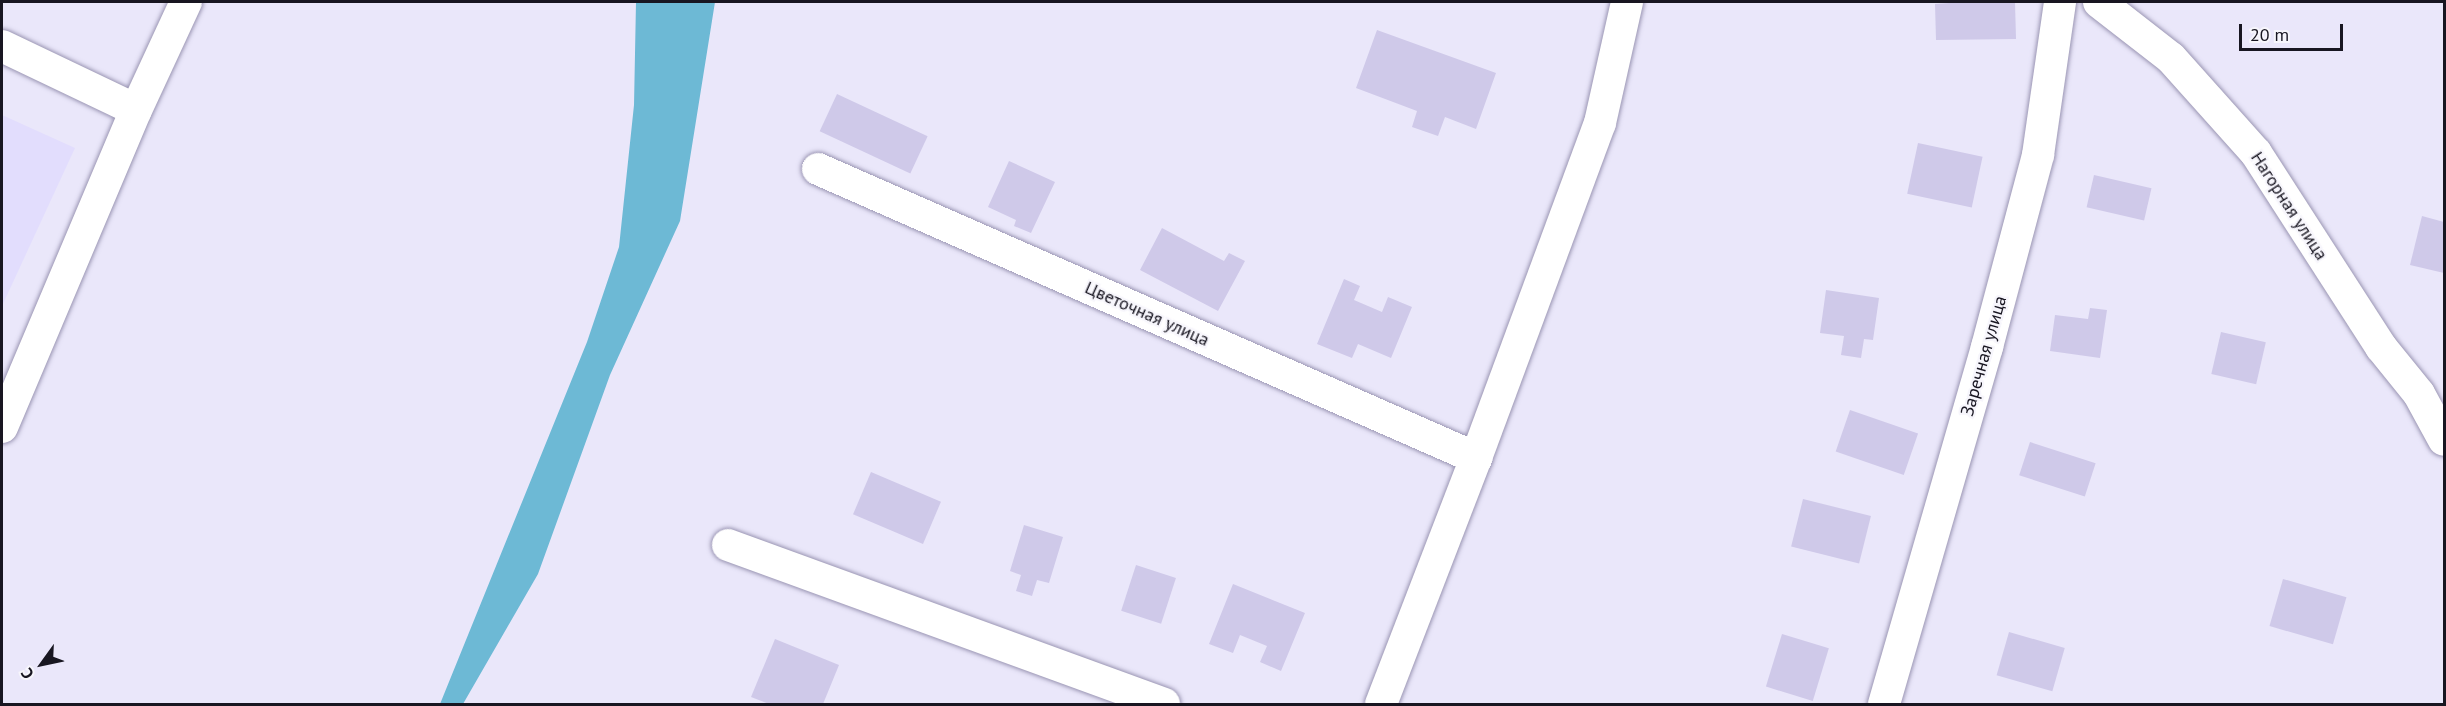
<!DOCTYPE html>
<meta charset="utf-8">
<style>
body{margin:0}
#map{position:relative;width:2446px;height:706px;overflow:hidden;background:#eae7fa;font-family:"PT Sans",sans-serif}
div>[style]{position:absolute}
.built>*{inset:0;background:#e2ddfd}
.water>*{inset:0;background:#6db9d5}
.building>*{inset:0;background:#cfc9e9;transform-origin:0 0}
.roads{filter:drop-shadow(0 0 2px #9a95b3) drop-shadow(0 0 2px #9a95b3)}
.minor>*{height:32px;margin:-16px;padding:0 16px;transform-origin:16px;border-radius:16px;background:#fff}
span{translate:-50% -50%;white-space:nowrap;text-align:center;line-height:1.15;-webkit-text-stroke:4.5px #f7f6fc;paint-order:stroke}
.street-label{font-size:18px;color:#181621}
.frame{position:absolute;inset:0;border:3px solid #181621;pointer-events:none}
.north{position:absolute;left:12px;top:634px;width:60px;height:60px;-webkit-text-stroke:4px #f7f6fc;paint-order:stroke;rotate:237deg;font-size:16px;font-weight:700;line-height:24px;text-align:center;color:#181621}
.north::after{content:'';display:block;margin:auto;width:21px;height:27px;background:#181621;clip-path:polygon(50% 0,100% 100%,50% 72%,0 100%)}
.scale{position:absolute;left:2239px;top:24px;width:104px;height:27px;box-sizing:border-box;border:3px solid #181621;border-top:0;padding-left:8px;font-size:18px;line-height:21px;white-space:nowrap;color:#181621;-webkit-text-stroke:4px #f7f6fc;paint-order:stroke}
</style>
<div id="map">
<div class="built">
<i style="clip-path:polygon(2px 115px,75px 148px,2px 306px)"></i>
</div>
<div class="water">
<i style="clip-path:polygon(636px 2px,715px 2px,680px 221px,610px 375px,538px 574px,463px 704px,440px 704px,587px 342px,619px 247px,634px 105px)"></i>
</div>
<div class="building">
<i style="clip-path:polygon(1963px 2px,2015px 2px,2016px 39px,1936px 40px,1935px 4px)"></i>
<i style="clip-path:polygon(1377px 30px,1496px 73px,1476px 129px,1445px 117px,1438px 136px,1412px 127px,1417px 111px,1356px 88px)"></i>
<i style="left:837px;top:94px;width:100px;height:41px;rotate:25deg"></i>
<i style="left:1918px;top:143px;width:66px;height:52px;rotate:12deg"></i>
<i style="clip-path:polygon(1009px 161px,1055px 182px,1031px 233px,1014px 226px,1016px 220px,988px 207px)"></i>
<i style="left:2094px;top:175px;width:59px;height:33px;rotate:13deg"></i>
<i style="clip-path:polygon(2422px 216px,2444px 222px,2444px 273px,2410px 265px)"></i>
<i style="clip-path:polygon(1162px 228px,1224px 261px,1229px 253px,1245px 261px,1218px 311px,1140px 270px)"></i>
<i style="clip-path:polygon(1344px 279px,1360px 286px,1354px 300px,1382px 312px,1388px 297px,1412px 307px,1391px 358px,1358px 344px,1352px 358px,1317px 344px)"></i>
<i style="clip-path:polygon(1826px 290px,1879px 298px,1873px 340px,1864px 339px,1861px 358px,1841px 355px,1844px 336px,1820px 333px)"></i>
<i style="clip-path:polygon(2090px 308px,2107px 310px,2100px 358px,2050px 351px,2055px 315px,2088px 319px)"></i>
<i style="left:2221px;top:332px;width:46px;height:43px;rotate:13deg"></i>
<i style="left:1850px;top:410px;width:72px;height:44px;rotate:19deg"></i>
<i style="left:2030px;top:442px;width:69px;height:35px;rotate:18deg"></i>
<i style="left:871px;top:472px;width:76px;height:46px;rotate:23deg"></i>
<i style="left:1803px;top:499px;width:70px;height:49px;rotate:14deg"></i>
<i style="clip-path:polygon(1024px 525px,1063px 537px,1049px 583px,1037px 580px,1032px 596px,1016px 591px,1021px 575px,1010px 571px)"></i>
<i style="left:1136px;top:565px;width:42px;height:48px;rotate:18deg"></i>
<i style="left:2283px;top:579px;width:66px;height:49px;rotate:16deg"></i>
<i style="clip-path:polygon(1233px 584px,1305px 613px,1281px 671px,1260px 662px,1267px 646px,1240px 635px,1233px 653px,1209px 644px)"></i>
<i style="left:2009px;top:632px;width:58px;height:45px;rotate:16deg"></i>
<i style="left:1782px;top:634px;width:49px;height:55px;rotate:17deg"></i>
<i style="clip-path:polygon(775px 639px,839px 665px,823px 704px,769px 704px,751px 697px)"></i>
</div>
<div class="roads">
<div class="minor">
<i style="left:2099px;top:2px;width:91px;rotate:37.9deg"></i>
<i style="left:2171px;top:58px;width:127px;rotate:48.2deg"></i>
<i style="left:2256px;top:153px;width:231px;rotate:57.2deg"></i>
<i style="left:2381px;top:347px;width:60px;rotate:51deg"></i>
<i style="left:2419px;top:394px;width:52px;rotate:61.5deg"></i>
<i style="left:2px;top:46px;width:148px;rotate:25.5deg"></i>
<i style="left:818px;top:169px;width:719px;rotate:23.71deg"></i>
<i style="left:2px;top:427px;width:344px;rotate:-67.1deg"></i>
<i style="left:136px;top:110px;width:119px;rotate:-65.2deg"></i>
<i style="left:728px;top:545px;width:464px;rotate:20deg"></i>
<i style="left:1381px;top:704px;width:264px;rotate:-68.9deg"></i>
<i style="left:1476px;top:458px;width:357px;rotate:-69.7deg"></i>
<i style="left:1600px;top:123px;width:124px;rotate:-77.4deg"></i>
<i style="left:1884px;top:704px;width:372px;rotate:-73.9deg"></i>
<i style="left:1987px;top:347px;width:199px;rotate:-75.1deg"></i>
<i style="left:2038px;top:155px;width:155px;rotate:-81.8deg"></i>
</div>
</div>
<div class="street-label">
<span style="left:2289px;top:206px;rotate:57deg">Нагорная улица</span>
<span style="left:1147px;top:314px;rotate:24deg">Цветочная улица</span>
<span style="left:1984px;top:356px;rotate:-74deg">Заречная улица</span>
</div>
<div class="frame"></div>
<div class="north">С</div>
<div class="scale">20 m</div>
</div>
